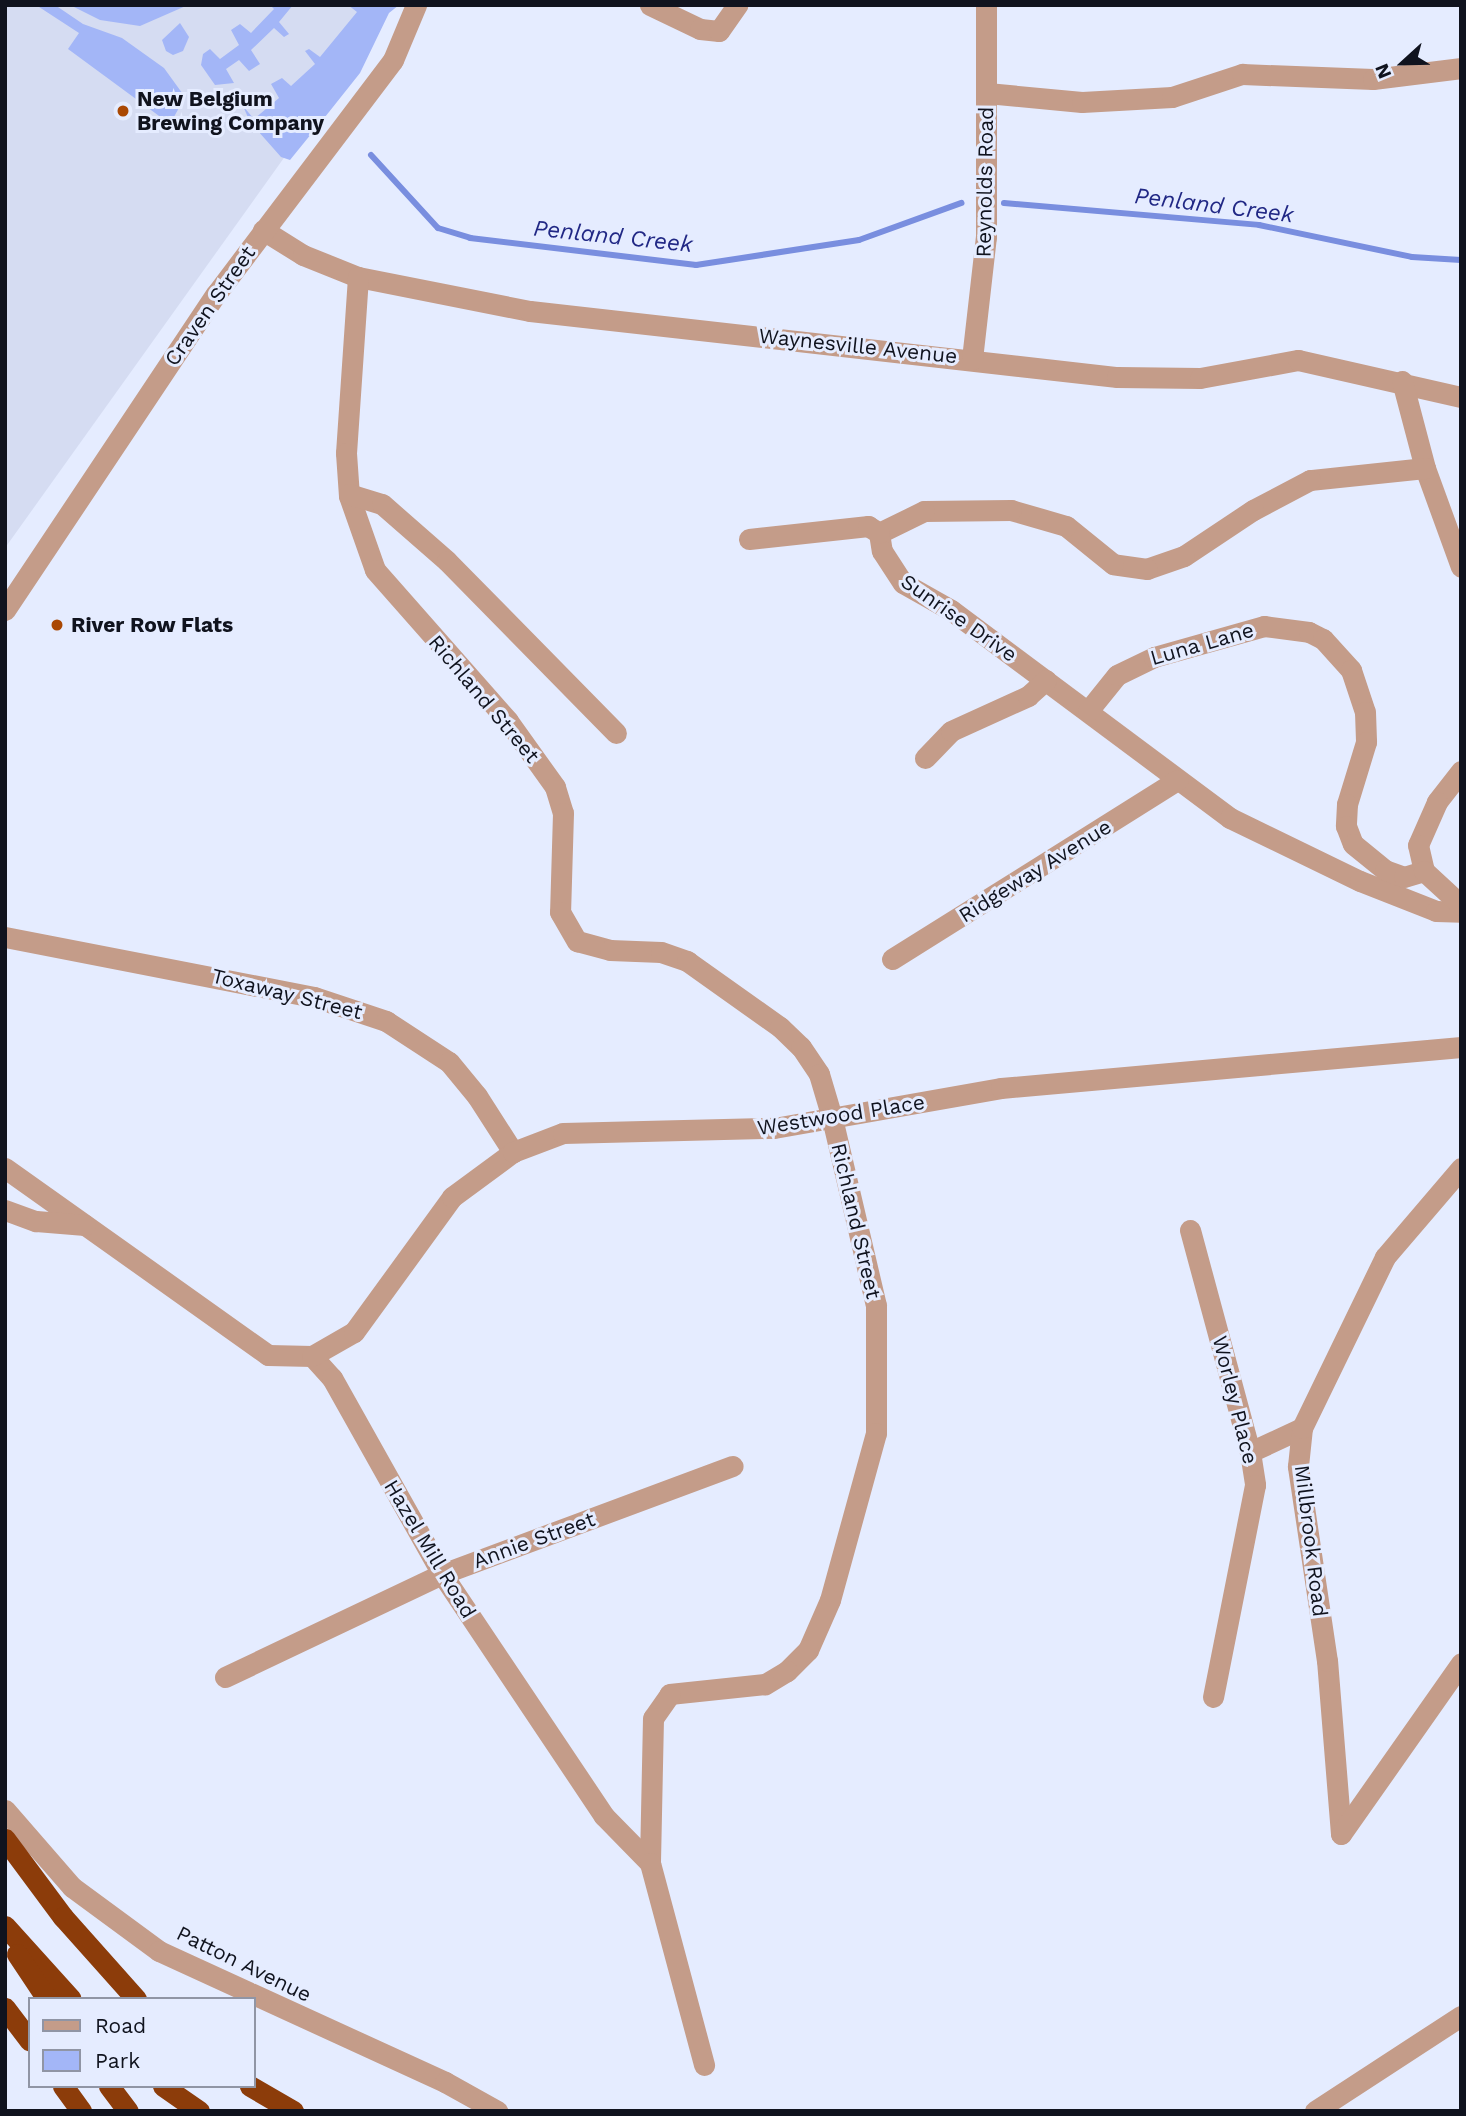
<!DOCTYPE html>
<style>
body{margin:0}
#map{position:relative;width:1466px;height:2116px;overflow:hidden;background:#e5ecff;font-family:"Work Sans",sans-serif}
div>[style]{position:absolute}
.built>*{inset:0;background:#d5dcf2}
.green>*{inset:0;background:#a3b6f7}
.stream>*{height:6px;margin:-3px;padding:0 3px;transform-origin:3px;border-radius:3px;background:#798edf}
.minor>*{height:21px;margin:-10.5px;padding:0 10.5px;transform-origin:10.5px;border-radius:10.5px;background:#c49c89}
.highway>*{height:21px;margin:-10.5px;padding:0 10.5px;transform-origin:10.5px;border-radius:10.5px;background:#8c3c0a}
.dots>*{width:19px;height:19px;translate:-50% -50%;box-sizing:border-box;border:4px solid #e5ecff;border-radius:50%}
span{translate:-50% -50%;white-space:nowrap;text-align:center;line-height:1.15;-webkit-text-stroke:6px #e5ecff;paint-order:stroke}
.poi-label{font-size:21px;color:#10131e;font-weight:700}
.left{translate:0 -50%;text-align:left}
.street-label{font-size:21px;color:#10131e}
.water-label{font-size:23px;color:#212885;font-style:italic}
.frame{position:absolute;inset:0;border:7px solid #10131e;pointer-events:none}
.legend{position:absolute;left:28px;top:1997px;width:228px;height:91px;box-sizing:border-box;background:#e5ecff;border:2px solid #9095a5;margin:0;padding:9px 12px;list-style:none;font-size:21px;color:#10131e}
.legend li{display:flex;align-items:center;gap:14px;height:35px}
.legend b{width:35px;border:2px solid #9095a5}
.north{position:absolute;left:1368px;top:28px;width:70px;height:70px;-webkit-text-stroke:5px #e5ecff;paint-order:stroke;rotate:248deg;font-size:19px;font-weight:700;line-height:28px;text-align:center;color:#10131e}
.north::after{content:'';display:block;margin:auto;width:24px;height:32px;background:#10131e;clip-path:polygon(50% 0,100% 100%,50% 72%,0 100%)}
</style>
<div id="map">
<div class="built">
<i style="clip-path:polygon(5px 5px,376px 5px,296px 141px,5px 548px)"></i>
</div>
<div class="green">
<i style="clip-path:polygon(36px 5px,55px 5px,83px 24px,122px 38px,164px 68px,185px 97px,170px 124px,68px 49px,79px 33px)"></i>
<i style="clip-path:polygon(70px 5px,188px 5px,140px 26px,100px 20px)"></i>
<i style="clip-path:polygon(270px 5px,293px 5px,279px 22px,289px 34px,284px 37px,274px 28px,251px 50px,260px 64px,249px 71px,239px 60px,226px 69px,234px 83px,215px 85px,201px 65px,203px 54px,210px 49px,220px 59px,239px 45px,231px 30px,240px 24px,251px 33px,274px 9px)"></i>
<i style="clip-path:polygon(348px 5px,399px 5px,389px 13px,360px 73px,329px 112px,290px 160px,281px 157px,250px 122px,243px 106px,254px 119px,279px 98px,271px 84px,282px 78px,291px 86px,315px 64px,305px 51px,309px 49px,320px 57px,357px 12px)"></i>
<i style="clip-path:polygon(180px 23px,189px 37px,183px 51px,173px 55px,166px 51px,162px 40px)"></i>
</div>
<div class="stream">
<i style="left:371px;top:155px;width:99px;rotate:47.5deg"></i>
<i style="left:438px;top:228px;width:34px;rotate:17deg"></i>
<i style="left:470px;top:238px;width:228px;rotate:6.8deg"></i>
<i style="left:696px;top:265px;width:165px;rotate:-8.7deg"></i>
<i style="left:859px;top:240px;width:109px;rotate:-19.9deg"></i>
<i style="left:1004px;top:203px;width:256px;rotate:4.9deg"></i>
<i style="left:1259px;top:225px;width:156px;rotate:11.8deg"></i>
<i style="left:1412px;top:257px;width:49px;rotate:3.5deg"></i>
</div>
<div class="minor">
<i style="left:650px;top:5px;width:55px;rotate:25.6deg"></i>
<i style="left:700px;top:29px;width:19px;rotate:6deg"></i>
<i style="left:719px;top:31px;width:32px;rotate:-55deg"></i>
<i style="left:987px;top:93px;width:95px;rotate:5.4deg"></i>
<i style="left:1082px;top:102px;width:90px;rotate:-3.2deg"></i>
<i style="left:1172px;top:97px;width:74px;rotate:-18.2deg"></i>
<i style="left:1242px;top:74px;width:131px;rotate:2.2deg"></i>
<i style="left:1373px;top:79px;width:89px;rotate:-7.1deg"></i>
<i style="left:263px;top:230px;width:47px;rotate:32deg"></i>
<i style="left:303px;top:255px;width:59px;rotate:21.8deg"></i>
<i style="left:358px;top:277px;width:175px;rotate:11.2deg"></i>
<i style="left:530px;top:311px;width:591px;rotate:6.42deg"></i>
<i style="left:1117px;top:377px;width:83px;rotate:0.7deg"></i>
<i style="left:1200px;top:378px;width:100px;rotate:-10.4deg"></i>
<i style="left:1298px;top:360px;width:167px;rotate:12.8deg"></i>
<i style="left:358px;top:277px;width:176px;rotate:93.9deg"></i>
<i style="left:346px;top:453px;width:43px;rotate:86deg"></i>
<i style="left:349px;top:496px;width:78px;rotate:70.6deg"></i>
<i style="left:375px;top:570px;width:201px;rotate:48.6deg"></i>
<i style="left:508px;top:721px;width:81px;rotate:54.5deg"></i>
<i style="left:555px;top:787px;width:27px;rotate:73deg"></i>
<i style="left:563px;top:813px;width:99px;rotate:91.7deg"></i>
<i style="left:560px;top:912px;width:34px;rotate:60deg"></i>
<i style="left:577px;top:941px;width:34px;rotate:15deg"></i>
<i style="left:610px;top:950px;width:51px;rotate:2.2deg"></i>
<i style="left:661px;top:952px;width:28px;rotate:19deg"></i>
<i style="left:687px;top:961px;width:114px;rotate:35.4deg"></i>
<i style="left:780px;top:1027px;width:29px;rotate:44deg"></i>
<i style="left:801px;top:1047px;width:32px;rotate:56deg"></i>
<i style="left:819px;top:1074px;width:46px;rotate:73.5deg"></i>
<i style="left:832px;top:1118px;width:192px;rotate:76.8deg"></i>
<i style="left:876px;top:1305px;width:128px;rotate:90deg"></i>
<i style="left:876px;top:1433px;width:173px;rotate:105.4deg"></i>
<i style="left:830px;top:1600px;width:55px;rotate:113.7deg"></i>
<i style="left:808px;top:1650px;width:30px;rotate:135deg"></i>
<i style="left:787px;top:1671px;width:26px;rotate:149deg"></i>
<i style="left:765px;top:1684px;width:96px;rotate:174deg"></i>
<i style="left:670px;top:1694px;width:29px;rotate:125deg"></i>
<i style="left:653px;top:1718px;width:145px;rotate:91.2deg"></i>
<i style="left:972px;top:359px;width:123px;rotate:-83.5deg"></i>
<i style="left:986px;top:237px;width:232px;rotate:-90deg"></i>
<i style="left:1402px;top:381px;width:90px;rotate:75.2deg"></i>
<i style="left:1425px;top:468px;width:105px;rotate:70deg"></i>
<i style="left:1425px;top:468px;width:116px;rotate:174deg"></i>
<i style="left:1310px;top:480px;width:64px;rotate:152.2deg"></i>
<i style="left:1253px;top:510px;width:83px;rotate:146.3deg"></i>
<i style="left:1184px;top:556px;width:39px;rotate:161deg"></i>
<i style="left:1147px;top:569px;width:34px;rotate:-172deg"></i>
<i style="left:1113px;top:564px;width:60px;rotate:-141deg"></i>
<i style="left:1066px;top:526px;width:57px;rotate:-163.8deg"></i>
<i style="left:1011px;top:510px;width:87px;rotate:179.3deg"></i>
<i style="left:924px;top:511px;width:50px;rotate:153.9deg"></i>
<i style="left:879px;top:533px;width:18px;rotate:81deg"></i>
<i style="left:882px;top:551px;width:38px;rotate:57deg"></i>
<i style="left:903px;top:583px;width:55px;rotate:29.4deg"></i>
<i style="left:951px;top:610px;width:348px;rotate:36.7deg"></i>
<i style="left:1230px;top:818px;width:144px;rotate:25.9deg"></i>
<i style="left:1360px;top:881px;width:82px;rotate:21.5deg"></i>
<i style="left:1436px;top:911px;width:25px;rotate:2deg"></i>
<i style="left:349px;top:494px;width:34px;rotate:17deg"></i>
<i style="left:382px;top:504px;width:86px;rotate:41.2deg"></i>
<i style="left:447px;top:561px;width:241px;rotate:45.5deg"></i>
<i style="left:749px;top:539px;width:120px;rotate:-6.2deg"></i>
<i style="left:868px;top:526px;width:13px;rotate:32deg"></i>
<i style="left:5px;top:610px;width:380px;rotate:-56.3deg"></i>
<i style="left:216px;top:294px;width:293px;rotate:-52.9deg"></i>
<i style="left:393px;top:60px;width:60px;rotate:-67.3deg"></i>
<i style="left:1088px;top:711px;width:46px;rotate:-51.1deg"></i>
<i style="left:1117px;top:675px;width:41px;rotate:-25.9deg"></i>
<i style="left:1154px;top:657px;width:114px;rotate:-15.7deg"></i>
<i style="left:1264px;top:626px;width:45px;rotate:7.6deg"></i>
<i style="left:1309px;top:632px;width:16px;rotate:27deg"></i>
<i style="left:1323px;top:639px;width:42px;rotate:47.9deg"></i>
<i style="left:1351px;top:670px;width:44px;rotate:71.6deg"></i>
<i style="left:1365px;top:712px;width:30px;rotate:88deg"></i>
<i style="left:1366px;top:742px;width:65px;rotate:107deg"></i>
<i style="left:1347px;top:804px;width:22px;rotate:93deg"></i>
<i style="left:1346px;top:826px;width:19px;rotate:69deg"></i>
<i style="left:1353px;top:844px;width:41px;rotate:39.1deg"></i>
<i style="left:1385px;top:870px;width:20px;rotate:20deg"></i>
<i style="left:1404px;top:877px;width:21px;rotate:-17deg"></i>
<i style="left:925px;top:758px;width:37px;rotate:-46deg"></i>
<i style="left:951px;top:731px;width:85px;rotate:-24.4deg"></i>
<i style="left:1028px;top:696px;width:24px;rotate:-42deg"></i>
<i style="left:1461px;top:771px;width:39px;rotate:128deg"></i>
<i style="left:1437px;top:802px;width:47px;rotate:113.8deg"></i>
<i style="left:1418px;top:845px;width:27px;rotate:77deg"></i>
<i style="left:1424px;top:871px;width:50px;rotate:42.6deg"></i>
<i style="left:5px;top:937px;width:315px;rotate:11deg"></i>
<i style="left:314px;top:997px;width:76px;rotate:18.4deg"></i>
<i style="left:386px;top:1021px;width:75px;rotate:33.1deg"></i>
<i style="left:449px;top:1062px;width:44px;rotate:50.5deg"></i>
<i style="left:477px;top:1096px;width:67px;rotate:57.3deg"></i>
<i style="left:892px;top:959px;width:337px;rotate:-32.1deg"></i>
<i style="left:5px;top:1168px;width:323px;rotate:35.4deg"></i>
<i style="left:268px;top:1355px;width:44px;rotate:1.3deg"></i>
<i style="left:312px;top:1356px;width:30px;rotate:48deg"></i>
<i style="left:332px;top:1378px;width:225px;rotate:60.7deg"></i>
<i style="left:442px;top:1574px;width:291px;rotate:56.2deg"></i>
<i style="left:604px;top:1816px;width:66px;rotate:45.6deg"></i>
<i style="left:650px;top:1863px;width:209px;rotate:75deg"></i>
<i style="left:5px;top:1210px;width:33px;rotate:20deg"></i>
<i style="left:36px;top:1221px;width:49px;rotate:4.7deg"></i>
<i style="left:1190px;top:1230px;width:230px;rotate:74.9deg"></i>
<i style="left:1250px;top:1452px;width:33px;rotate:81deg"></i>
<i style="left:1255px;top:1485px;width:216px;rotate:101.2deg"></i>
<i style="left:312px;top:1356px;width:48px;rotate:-29.7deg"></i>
<i style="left:354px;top:1332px;width:167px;rotate:-54deg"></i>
<i style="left:452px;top:1197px;width:76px;rotate:-36.4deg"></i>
<i style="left:513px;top:1152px;width:53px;rotate:-20.8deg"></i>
<i style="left:563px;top:1133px;width:211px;rotate:-1.4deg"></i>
<i style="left:774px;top:1128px;width:230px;rotate:-10deg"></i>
<i style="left:1001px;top:1088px;width:462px;rotate:-5.1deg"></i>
<i style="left:1250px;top:1452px;width:57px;rotate:-24.8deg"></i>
<i style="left:225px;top:1677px;width:240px;rotate:-25.4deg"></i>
<i style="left:442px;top:1574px;width:310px;rotate:-20.4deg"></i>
<i style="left:5px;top:1810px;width:102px;rotate:49deg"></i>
<i style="left:72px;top:1887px;width:108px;rotate:36.3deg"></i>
<i style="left:159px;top:1951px;width:315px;rotate:24.6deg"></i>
<i style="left:445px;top:2082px;width:60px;rotate:29.1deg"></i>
<i style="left:1341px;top:1834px;width:174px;rotate:-94.6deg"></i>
<i style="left:1327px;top:1661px;width:197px;rotate:-98.5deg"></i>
<i style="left:1298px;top:1466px;width:38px;rotate:-84deg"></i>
<i style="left:1302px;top:1428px;width:190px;rotate:-64.1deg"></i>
<i style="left:1385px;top:1257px;width:117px;rotate:-49.5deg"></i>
<i style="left:1341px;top:1834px;width:209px;rotate:-54.9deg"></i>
<i style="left:1315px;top:2111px;width:174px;rotate:-33.1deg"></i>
</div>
<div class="highway">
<i style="left:5px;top:1839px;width:97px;rotate:53.4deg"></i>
<i style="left:63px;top:1917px;width:110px;rotate:48.3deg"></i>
<i style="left:5px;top:1926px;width:98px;rotate:47.9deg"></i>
<i style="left:17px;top:1954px;width:54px;rotate:56.3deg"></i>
<i style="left:5px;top:2008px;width:41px;rotate:52.9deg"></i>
<i style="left:63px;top:2086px;width:31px;rotate:54deg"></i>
<i style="left:109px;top:2086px;width:31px;rotate:53deg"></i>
<i style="left:163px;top:2086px;width:44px;rotate:34.8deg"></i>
<i style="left:250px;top:2086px;width:50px;rotate:30.2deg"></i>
</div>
<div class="dots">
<i style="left:123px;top:111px;background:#a94804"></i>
<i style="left:57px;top:625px;background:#a94804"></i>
</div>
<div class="poi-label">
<span class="left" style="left:137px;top:111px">New Belgium<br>Brewing Company</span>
<span class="left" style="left:71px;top:625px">River Row Flats</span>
</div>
<div class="street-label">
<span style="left:985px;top:182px;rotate:-89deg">Reynolds Road</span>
<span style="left:210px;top:306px;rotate:-55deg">Craven Street</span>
<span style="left:858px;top:346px;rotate:6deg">Waynesville Avenue</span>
<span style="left:959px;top:618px;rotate:35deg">Sunrise Drive</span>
<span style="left:1202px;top:644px;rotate:-16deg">Luna Lane</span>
<span style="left:484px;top:699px;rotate:50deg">Richland Street</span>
<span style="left:1035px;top:871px;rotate:-32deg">Ridgeway Avenue</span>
<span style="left:287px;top:994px;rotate:14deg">Toxaway Street</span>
<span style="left:841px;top:1115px;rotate:-9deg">Westwood Place</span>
<span style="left:856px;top:1221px;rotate:77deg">Richland Street</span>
<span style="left:1235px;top:1400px;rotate:76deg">Worley Place</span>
<span style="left:534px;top:1540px;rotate:-20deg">Annie Street</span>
<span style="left:1311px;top:1541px;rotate:83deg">Millbrook Road</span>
<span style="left:430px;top:1549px;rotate:59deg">Hazel Mill Road</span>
<span style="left:244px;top:1964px;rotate:26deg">Patton Avenue</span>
</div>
<div class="water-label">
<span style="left:1214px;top:206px;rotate:7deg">Penland Creek</span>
<span style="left:613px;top:237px;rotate:6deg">Penland Creek</span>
</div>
<div class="frame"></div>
<ul class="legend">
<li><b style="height:9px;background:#c49c89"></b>Road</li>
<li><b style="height:19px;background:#a3b6f7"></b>Park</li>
</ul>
<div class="north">N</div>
</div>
